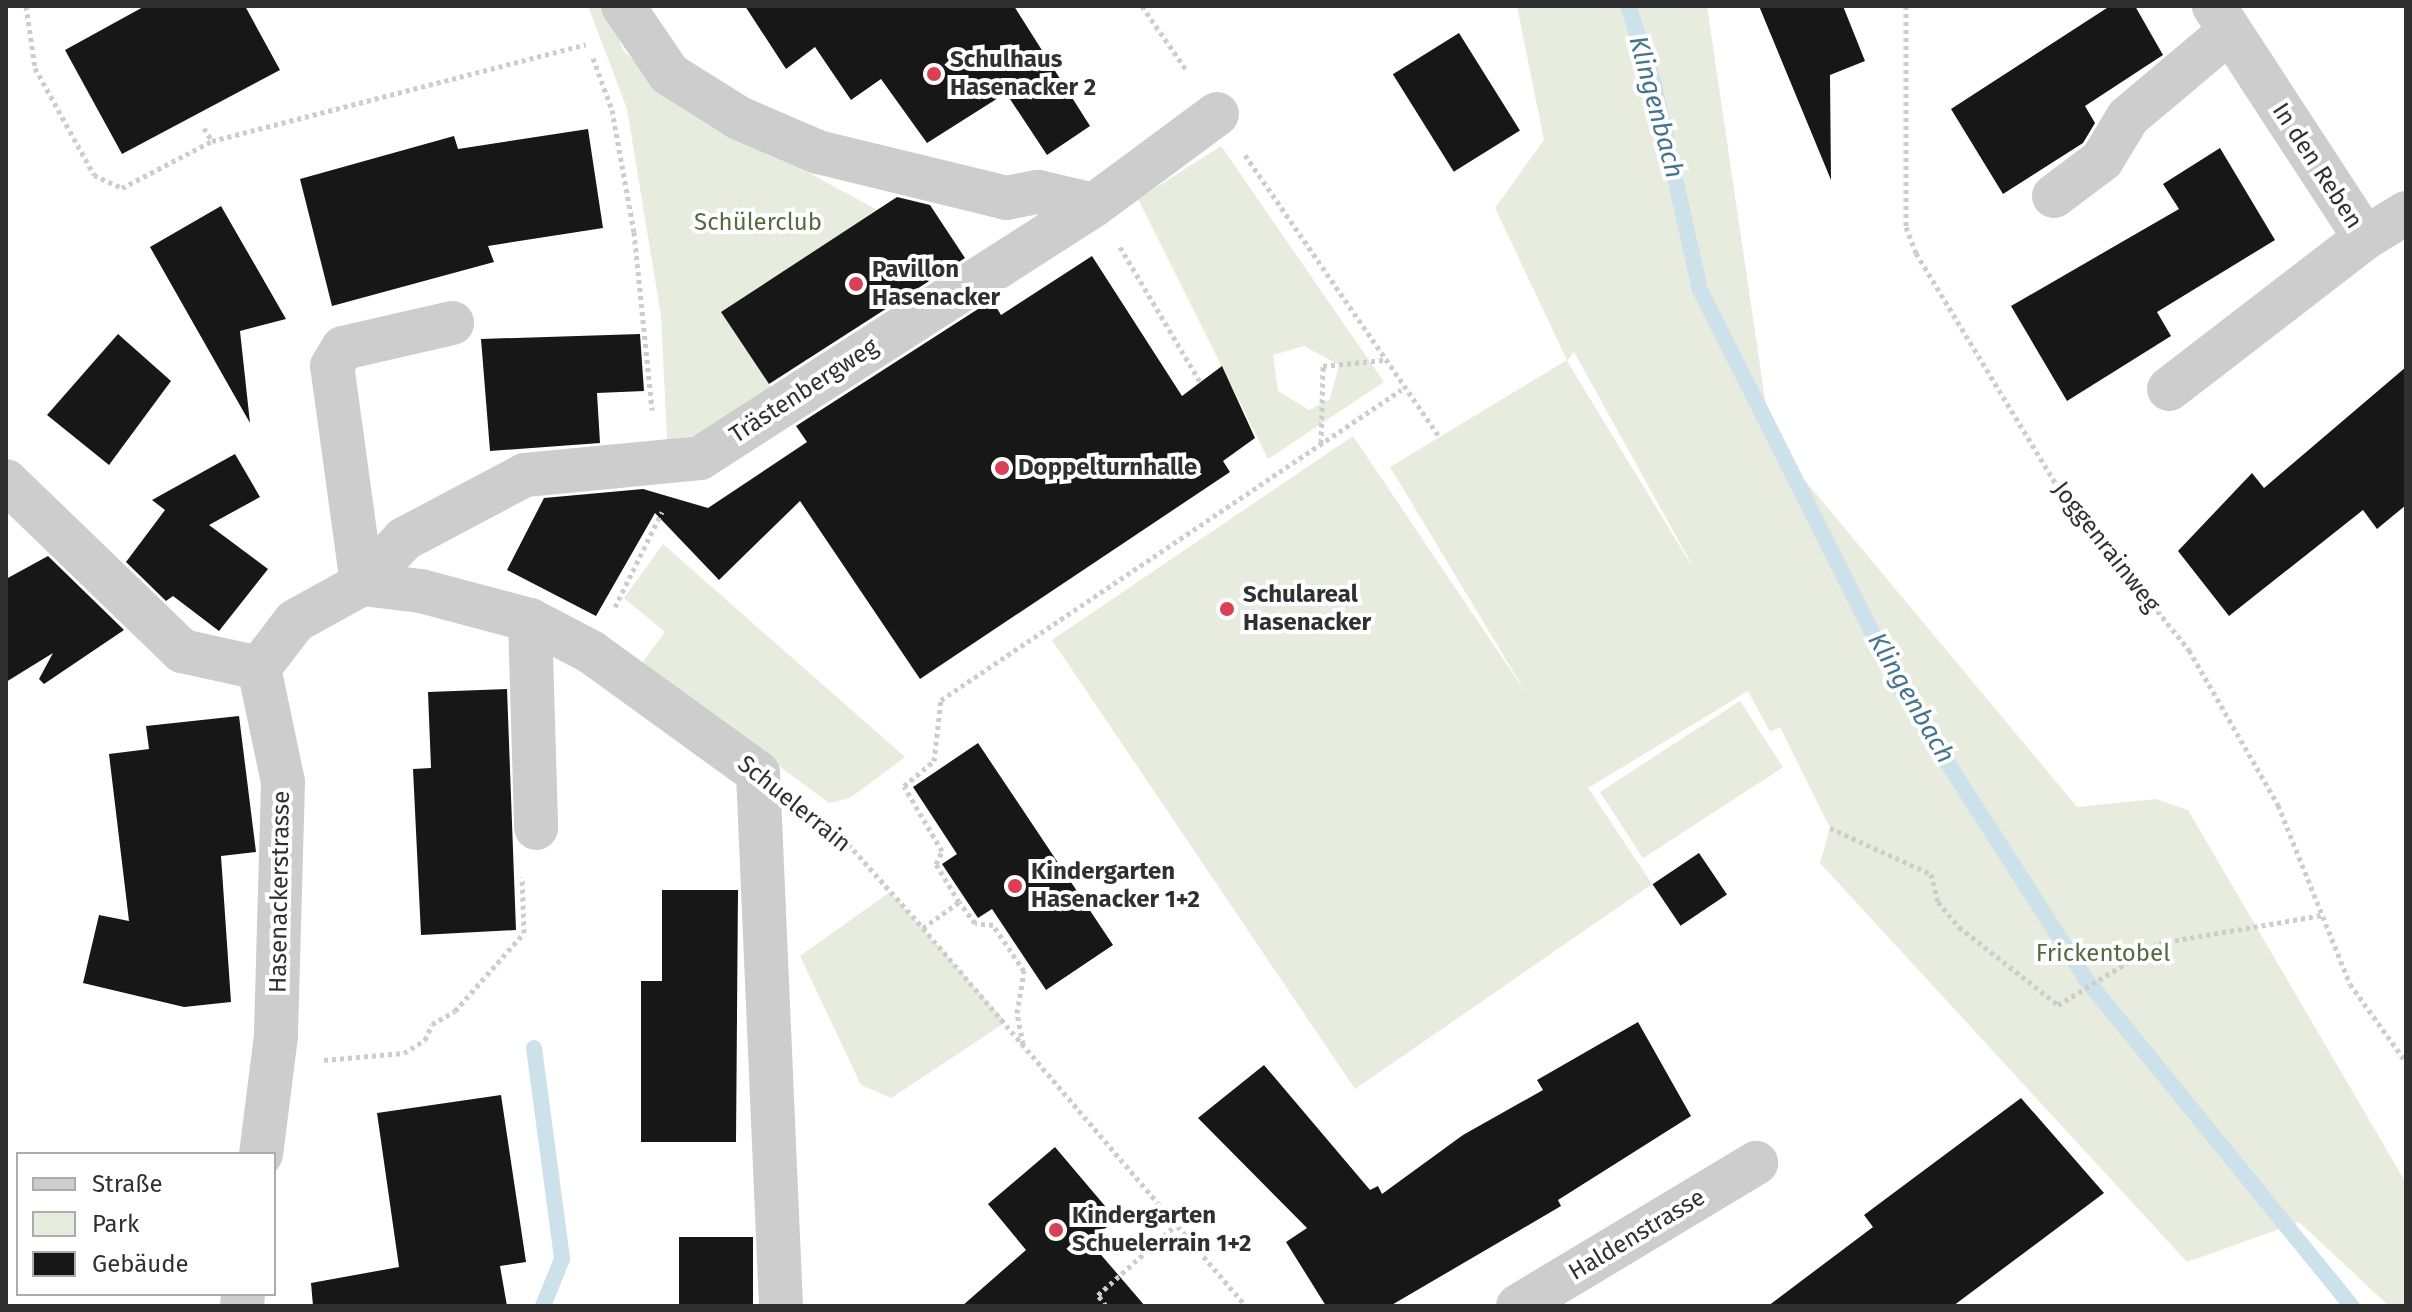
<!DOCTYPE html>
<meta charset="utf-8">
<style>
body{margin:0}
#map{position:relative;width:2412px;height:1312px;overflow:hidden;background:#fff;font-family:"Fira Sans",sans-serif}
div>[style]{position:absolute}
.green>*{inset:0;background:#e7ecdf;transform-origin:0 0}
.stream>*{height:16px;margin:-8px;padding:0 8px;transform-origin:8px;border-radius:8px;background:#cde1eb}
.building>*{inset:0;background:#171717;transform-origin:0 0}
.path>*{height:5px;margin-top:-2.5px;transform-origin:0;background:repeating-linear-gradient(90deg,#cdcdcd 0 4px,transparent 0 8px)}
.minor>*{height:44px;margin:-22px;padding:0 22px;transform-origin:22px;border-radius:22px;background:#cdcdcd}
.dots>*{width:22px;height:22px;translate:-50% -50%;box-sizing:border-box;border:4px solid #fff;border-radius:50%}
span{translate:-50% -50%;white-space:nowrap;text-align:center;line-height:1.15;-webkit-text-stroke:8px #fff;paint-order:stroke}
.poi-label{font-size:24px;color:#303030;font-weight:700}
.left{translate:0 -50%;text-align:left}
.street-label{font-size:24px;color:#303030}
.park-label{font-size:24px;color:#566a40}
.water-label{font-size:26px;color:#43758e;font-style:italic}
.frame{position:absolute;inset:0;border:8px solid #303030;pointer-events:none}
.legend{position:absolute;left:16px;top:1152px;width:260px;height:144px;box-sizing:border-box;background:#fff;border:2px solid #acacac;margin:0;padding:10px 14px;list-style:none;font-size:24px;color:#303030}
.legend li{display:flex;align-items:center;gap:16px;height:40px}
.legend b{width:40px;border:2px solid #acacac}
</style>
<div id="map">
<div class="green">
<i style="clip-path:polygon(588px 6px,606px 6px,623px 50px,671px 97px,877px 210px,722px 312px,776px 395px,720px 432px,667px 440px,661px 316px,627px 109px)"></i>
<i style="clip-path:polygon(evenodd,1517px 6px,1707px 6px,1771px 440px,2077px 807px,2156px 799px,2188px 810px,2406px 1183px,2406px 1306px,2389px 1306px,2299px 1222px,2187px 1262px,1820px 863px,1830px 828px,1780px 727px,1770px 732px,1748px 691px,1588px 788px,1652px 884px,1355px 1089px,1052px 640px,1353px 436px,1528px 696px,1390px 467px,1567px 360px,1495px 208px,1544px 140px,1517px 6px,1574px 352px,1691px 563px,1690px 563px,1567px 361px,1574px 352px)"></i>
<i style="clip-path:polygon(evenodd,1221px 146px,1384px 382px,1268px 459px,1138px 199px,1221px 146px,1304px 346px,1339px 365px,1330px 399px,1309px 410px,1278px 391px,1273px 355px,1304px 346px)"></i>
<i style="clip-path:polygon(663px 544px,905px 757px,850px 798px,829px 803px,641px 664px,665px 632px,624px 598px)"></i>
<i style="left:1740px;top:701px;width:79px;height:167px;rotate:57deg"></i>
<i style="clip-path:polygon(890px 892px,1006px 1022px,891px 1098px,861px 1085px,800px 956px)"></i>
</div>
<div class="stream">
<i style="left:1628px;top:6px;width:82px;rotate:71.6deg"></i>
<i style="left:1654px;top:84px;width:211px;rotate:77.4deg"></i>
<i style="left:1700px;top:290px;width:451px;rotate:63.3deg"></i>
<i style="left:1903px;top:693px;width:338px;rotate:57.4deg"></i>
<i style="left:2085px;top:978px;width:423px;rotate:50.9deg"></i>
<i style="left:534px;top:1048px;width:213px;rotate:82.4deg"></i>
<i style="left:562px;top:1259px;width:51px;rotate:112deg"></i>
</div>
<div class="building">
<i style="clip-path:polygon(145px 6px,245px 6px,280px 70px,122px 154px,65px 50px)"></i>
<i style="clip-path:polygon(745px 6px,1014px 6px,1090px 126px,1047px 155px,1006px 93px,927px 143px,881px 79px,851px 100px,815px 47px,786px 69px)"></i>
<i style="clip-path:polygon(1759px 6px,1843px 6px,1865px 61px,1830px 75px,1831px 180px)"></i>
<i style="clip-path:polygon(2110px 6px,2135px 6px,2163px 55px,2085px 106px,2095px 123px,2083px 143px,2003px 194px,1951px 109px)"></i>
<i style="left:1459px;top:33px;width:115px;height:78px;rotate:58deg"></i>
<i style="clip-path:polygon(588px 129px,603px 228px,488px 246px,494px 262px,332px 306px,300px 179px,454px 136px,458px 149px)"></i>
<i style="clip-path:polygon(2220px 148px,2275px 240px,2157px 312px,2171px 336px,2067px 401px,2011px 306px,2179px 209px,2163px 184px)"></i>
<i style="clip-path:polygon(897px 197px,930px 205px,965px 258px,769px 384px,721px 312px)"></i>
<i style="clip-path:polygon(221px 206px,286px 319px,240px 331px,250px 423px,150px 247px)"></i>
<i style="clip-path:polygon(1092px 256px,1182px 396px,1222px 366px,1255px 438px,1223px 461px,1230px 472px,920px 679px,800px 501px,719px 580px,655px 513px,596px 616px,507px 570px,544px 498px,643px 489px,708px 508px,807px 442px,796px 426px,992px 300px,1001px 315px)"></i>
<i style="clip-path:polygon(118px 334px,171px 381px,109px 465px,47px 415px)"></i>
<i style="clip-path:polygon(640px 334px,644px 391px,597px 393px,600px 443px,490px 451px,481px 339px)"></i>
<i style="clip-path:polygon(2406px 367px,2406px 505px,2377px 529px,2363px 510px,2229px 616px,2178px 551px,2252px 473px,2264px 488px)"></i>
<i style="clip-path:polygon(235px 454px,260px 497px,209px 525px,268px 569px,219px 631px,173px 596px,166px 601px,126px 562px,165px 510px,152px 500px)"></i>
<i style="clip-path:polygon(48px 556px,124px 630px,44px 684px,39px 679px,53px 653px,6px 682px,6px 579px)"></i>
<i style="clip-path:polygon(507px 689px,516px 930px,421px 935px,413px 769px,431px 768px,428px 692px)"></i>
<i style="clip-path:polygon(239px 716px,256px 852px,221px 856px,231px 1002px,184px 1007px,83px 983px,99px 915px,129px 921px,109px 754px,149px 749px,146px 726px)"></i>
<i style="clip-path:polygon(978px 743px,1113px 945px,1046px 990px,992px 909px,978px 918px,942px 864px,957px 854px,913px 787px)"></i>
<i style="left:1699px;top:853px;width:50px;height:56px;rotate:56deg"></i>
<i style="clip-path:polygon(662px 890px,738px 890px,736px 1142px,641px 1142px,641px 981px,662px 981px)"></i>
<i style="clip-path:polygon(1638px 1022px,1691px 1116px,1558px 1200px,1561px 1206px,1390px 1306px,1326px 1306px,1286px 1242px,1307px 1228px,1198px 1118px,1264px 1065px,1370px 1190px,1378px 1186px,1382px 1194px,1463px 1135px,1543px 1090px,1537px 1080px)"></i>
<i style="clip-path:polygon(501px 1095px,526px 1262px,500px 1266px,507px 1306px,313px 1306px,311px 1283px,399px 1267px,377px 1113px)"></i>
<i style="clip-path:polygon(2021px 1098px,2104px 1193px,1953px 1306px,1768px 1306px,1873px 1227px,1864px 1215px)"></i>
<i style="clip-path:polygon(1055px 1147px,1116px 1219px,1090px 1242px,1145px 1306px,962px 1306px,1026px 1250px,988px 1204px)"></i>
<i style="left:679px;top:1237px;width:74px;height:69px"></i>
</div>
<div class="path">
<i style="left:26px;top:6px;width:63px;rotate:81.7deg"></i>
<i style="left:35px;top:68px;width:122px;rotate:61.1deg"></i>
<i style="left:94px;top:175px;width:31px;rotate:25deg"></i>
<i style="left:122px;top:188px;width:102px;rotate:-27.6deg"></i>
<i style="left:212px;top:141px;width:386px;rotate:-14.5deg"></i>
<i style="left:1142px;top:6px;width:79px;rotate:55.3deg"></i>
<i style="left:1906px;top:6px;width:221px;rotate:90deg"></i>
<i style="left:1906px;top:227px;width:28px;rotate:69deg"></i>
<i style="left:1916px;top:253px;width:272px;rotate:58.8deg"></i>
<i style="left:2057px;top:486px;width:211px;rotate:51.2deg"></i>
<i style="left:2189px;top:650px;width:179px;rotate:60.1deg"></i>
<i style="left:2278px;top:805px;width:193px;rotate:68.1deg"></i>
<i style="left:2350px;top:984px;width:96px;rotate:54.3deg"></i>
<i style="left:593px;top:58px;width:55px;rotate:69.9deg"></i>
<i style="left:612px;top:110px;width:124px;rotate:79.8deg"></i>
<i style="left:634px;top:232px;width:179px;rotate:84.2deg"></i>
<i style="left:204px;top:128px;width:15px;rotate:58deg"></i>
<i style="left:1245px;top:155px;width:344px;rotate:55.4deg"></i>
<i style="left:1120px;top:247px;width:157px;rotate:59.3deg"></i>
<i style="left:1321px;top:443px;width:77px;rotate:-88.5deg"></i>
<i style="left:1323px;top:366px;width:61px;rotate:-5.6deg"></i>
<i style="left:615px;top:607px;width:106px;rotate:-63.7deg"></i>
<i style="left:810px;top:813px;width:41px;rotate:37.1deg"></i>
<i style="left:843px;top:838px;width:120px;rotate:48.4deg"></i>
<i style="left:923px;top:928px;width:497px;rotate:49.5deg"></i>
<i style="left:1830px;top:828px;width:111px;rotate:24.5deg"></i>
<i style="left:1931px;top:874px;width:29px;rotate:76deg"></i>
<i style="left:1938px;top:902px;width:33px;rotate:50deg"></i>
<i style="left:1959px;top:927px;width:126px;rotate:38.2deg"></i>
<i style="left:2058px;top:1005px;width:119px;rotate:-31.5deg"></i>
<i style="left:2159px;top:943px;width:166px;rotate:-9.7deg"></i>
<i style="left:923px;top:928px;width:44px;rotate:-35.8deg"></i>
<i style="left:1023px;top:1044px;width:32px;rotate:-101deg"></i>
<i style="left:1017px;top:1013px;width:43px;rotate:-80.5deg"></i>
<i style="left:1024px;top:971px;width:55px;rotate:-124deg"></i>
<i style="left:993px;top:925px;width:18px;rotate:-174deg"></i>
<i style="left:975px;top:923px;width:26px;rotate:-127deg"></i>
<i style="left:959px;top:902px;width:44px;rotate:-121.2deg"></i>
<i style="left:936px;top:864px;width:14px;rotate:-65deg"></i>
<i style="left:942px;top:851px;width:75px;rotate:-120.3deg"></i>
<i style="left:904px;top:786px;width:39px;rotate:-40deg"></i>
<i style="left:934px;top:761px;width:61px;rotate:-83.5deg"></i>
<i style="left:941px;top:700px;width:555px;rotate:-33.98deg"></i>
<i style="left:324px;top:1060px;width:80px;rotate:-5deg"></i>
<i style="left:404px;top:1053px;width:25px;rotate:-32deg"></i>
<i style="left:425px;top:1040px;width:17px;rotate:-66deg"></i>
<i style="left:432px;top:1024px;width:26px;rotate:-29deg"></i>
<i style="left:455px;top:1011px;width:104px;rotate:-48.5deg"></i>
<i style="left:524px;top:933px;width:56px;rotate:-92deg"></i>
<i style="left:1106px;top:1306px;width:14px;rotate:-126deg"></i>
<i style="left:1098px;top:1295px;width:109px;rotate:-42deg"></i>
</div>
<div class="minor">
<i style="left:623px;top:6px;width:82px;rotate:55.9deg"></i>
<i style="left:669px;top:74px;width:83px;rotate:32.2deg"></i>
<i style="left:739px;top:118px;width:86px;rotate:23.3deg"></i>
<i style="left:818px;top:152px;width:194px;rotate:13.7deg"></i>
<i style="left:1006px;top:198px;width:33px;rotate:-11deg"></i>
<i style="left:1038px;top:192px;width:57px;rotate:13.1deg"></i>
<i style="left:2054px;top:196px;width:60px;rotate:-36.9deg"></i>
<i style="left:2102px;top:160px;width:50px;rotate:-58.8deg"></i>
<i style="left:2128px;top:117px;width:132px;rotate:-40.1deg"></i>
<i style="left:2365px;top:238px;width:48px;rotate:-31.4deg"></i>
<i style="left:2169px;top:389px;width:247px;rotate:-37.6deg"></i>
<i style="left:2365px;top:238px;width:277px;rotate:-123.1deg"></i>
<i style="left:6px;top:481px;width:245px;rotate:44deg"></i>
<i style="left:182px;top:651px;width:79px;rotate:12.4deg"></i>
<i style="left:259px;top:668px;width:116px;rotate:78.1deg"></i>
<i style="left:283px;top:782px;width:254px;rotate:91.6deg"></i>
<i style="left:276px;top:1036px;width:119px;rotate:97.2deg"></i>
<i style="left:362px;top:584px;width:62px;rotate:-47deg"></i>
<i style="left:404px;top:539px;width:137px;rotate:-27.9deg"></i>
<i style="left:525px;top:475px;width:176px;rotate:-5.5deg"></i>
<i style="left:700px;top:458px;width:468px;rotate:-32.7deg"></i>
<i style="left:1094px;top:205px;width:153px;rotate:-36.5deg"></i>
<i style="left:362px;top:584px;width:220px;rotate:-97.8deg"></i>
<i style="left:332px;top:366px;width:21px;rotate:-59deg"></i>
<i style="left:343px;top:348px;width:112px;rotate:-12.9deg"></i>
<i style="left:530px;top:620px;width:208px;rotate:88.3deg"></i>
<i style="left:259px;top:668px;width:59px;rotate:-52.5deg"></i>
<i style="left:295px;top:621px;width:77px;rotate:-28.9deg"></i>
<i style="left:362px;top:584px;width:59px;rotate:6.8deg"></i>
<i style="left:421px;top:591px;width:113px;rotate:14.9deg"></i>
<i style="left:530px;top:620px;width:69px;rotate:27.7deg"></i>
<i style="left:591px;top:652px;width:206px;rotate:35.9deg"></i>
<i style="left:758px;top:773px;width:533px;rotate:87.53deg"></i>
<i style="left:242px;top:1306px;width:12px;rotate:-85deg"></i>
<i style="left:1518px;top:1306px;width:278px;rotate:-31deg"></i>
</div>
<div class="dots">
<i style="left:934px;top:74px;background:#db3f53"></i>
<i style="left:856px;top:284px;background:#db3f53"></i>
<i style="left:1002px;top:468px;background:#db3f53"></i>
<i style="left:1227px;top:609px;background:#db3f53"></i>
<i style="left:1015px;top:886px;background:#db3f53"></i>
<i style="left:1056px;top:1230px;background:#db3f53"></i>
</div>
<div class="poi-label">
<span class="left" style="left:950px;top:74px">Schulhaus<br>Hasenacker 2</span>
<span class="left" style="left:872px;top:284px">Pavillon<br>Hasenacker</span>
<span class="left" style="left:1018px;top:468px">Doppelturnhalle</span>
<span class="left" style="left:1243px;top:609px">Schulareal<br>Hasenacker</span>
<span class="left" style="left:1031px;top:886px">Kindergarten<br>Hasenacker 1+2</span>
<span class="left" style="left:1072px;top:1230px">Kindergarten<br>Schuelerrain 1+2</span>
</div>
<div class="street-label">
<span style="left:2317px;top:166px;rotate:57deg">In den Reben</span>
<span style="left:804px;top:391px;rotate:-33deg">Trästenbergweg</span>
<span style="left:2106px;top:547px;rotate:52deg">Joggenrainweg</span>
<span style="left:794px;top:804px;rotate:39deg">Schuelerrain</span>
<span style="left:280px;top:892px;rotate:-89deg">Hasenackerstrasse</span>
<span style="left:1637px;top:1235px;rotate:-31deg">Haldenstrasse</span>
</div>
<div class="park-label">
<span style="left:758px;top:223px">Schülerclub</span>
<span style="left:2103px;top:954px">Frickentobel</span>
</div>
<div class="water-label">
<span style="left:1656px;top:107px;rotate:75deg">Klingenbach</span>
<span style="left:1911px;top:698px;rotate:60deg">Klingenbach</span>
</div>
<div class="frame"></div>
<ul class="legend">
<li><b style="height:10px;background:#cdcdcd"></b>Straße</li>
<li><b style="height:22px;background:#e7ecdf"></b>Park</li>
<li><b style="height:22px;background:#171717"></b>Gebäude</li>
</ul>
</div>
